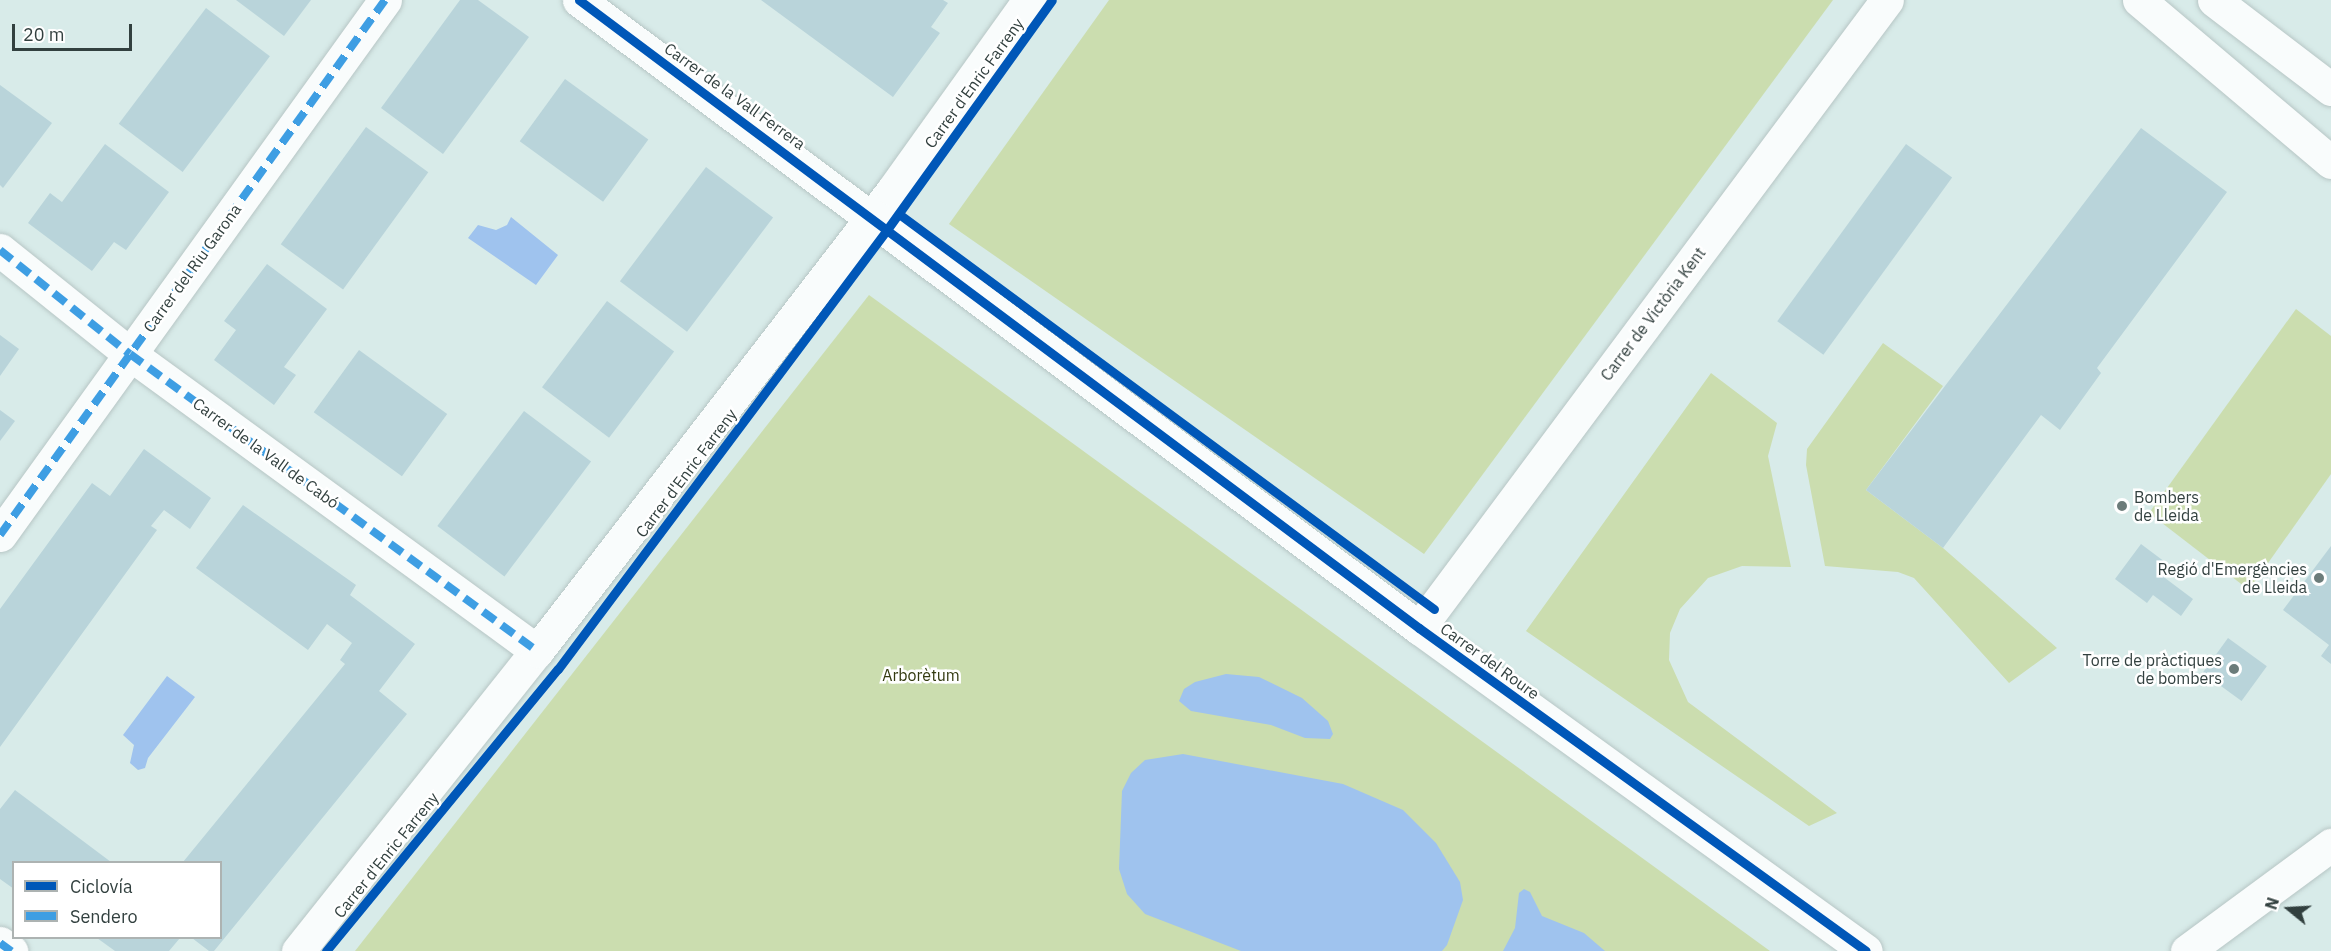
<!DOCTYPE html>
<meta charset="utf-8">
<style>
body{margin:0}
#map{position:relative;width:2331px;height:951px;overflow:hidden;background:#d8ebe9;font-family:"IBM Plex Sans",sans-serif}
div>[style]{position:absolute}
.green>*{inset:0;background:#cbddaf}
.water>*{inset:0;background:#9fc3ee}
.building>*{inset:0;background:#b9d4da;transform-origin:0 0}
.roads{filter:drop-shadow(0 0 2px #b7c6c5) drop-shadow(0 0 2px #b7c6c5)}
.minor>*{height:33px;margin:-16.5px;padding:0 16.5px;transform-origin:16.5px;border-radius:16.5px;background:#f9fcfc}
.quiet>*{height:8px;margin-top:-4px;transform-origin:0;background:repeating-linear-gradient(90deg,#3e9ee3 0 15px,transparent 0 23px)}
.cycleway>*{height:9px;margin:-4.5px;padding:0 4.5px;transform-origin:4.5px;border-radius:4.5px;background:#0057b8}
.dots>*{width:16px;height:16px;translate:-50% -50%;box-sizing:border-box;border:3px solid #fff;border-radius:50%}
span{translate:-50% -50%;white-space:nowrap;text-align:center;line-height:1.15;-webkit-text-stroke:5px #fff;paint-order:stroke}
.street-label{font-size:16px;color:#32403f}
.poi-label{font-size:16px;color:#32403f}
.left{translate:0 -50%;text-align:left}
.right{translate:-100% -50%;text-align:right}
.park-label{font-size:16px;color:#333a10}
.legend{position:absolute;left:12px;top:861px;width:210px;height:78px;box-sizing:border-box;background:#fff;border:2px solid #adb3b2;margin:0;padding:8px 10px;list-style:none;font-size:18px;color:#32403f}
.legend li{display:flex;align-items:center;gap:12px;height:30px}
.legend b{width:30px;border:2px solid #adb3b2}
.north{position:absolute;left:2259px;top:879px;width:60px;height:60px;-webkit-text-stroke:4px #fff;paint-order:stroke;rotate:288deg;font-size:16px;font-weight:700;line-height:24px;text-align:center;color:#32403f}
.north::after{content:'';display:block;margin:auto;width:21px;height:27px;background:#32403f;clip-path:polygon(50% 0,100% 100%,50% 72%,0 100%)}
.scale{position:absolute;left:12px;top:24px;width:120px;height:27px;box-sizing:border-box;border:3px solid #32403f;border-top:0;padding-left:8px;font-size:18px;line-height:21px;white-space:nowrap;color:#32403f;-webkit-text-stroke:4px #fff;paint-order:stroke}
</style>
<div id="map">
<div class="green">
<i style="clip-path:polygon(1109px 0,1833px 0,1424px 554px,949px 224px)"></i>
<i style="clip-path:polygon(869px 295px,1770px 951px,355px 951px)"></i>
<i style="clip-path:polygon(2296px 309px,2331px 336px,2331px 474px,2249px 590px,2149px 513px)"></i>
<i style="clip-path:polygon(1883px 343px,1943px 386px,1866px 490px,1943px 548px,2057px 648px,2009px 683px,1914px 578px,1898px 572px,1825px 566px,1806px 465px,1807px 449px)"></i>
<i style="clip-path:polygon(1711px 373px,1777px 423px,1768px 456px,1791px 567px,1742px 566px,1708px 578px,1680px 609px,1670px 633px,1669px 660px,1688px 702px,1837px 813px,1809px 826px,1526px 631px)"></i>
</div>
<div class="water">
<i style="clip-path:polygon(511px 217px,558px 255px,536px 285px,468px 238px,478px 225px,496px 230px,507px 225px)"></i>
<i style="clip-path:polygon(1226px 674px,1259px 677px,1302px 698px,1328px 721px,1333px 734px,1330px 739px,1305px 738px,1271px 725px,1191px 711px,1179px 701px,1184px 689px,1195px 682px)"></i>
<i style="clip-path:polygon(167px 676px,195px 697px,148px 758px,145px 768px,138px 770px,130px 763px,134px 745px,123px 735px)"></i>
<i style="clip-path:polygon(1183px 754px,1343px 784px,1403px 810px,1436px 843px,1460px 882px,1463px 900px,1447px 945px,1442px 951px,1241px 951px,1145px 914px,1127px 894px,1119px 869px,1122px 791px,1131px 773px,1145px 760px)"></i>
<i style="clip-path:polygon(1524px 889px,1530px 892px,1542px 916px,1584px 933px,1605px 951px,1503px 951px,1515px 928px,1519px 893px)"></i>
</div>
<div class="building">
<i style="clip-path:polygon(236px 0,311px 0,284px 36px)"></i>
<i style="clip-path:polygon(460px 0,478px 0,529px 37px,443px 154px,381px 108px)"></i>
<i style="clip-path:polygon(761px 0,943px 0,948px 3px,931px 27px,940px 33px,893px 97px)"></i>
<i style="left:206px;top:8px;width:80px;height:145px;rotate:37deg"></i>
<i style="left:565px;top:79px;width:103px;height:77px;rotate:36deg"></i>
<i style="clip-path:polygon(0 85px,52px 123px,3px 188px,0 185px)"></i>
<i style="left:366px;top:127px;width:77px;height:145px;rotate:36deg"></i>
<i style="clip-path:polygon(2141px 128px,2227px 192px,2097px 368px,2101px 373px,2060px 430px,2041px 415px,1943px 548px,1866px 490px)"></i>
<i style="clip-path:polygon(105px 144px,169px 192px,126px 250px,114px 242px,92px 271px,28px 223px,50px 193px,62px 202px)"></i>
<i style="left:1906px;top:144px;width:57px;height:219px;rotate:36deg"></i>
<i style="left:706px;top:167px;width:84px;height:143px;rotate:37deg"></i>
<i style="clip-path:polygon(267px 264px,327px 309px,284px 367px,296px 375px,274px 405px,214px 360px,236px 330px,224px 321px)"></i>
<i style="left:607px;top:301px;width:84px;height:108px;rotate:37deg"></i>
<i style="clip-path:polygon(0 335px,19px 349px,0 376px)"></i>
<i style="left:359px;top:350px;width:109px;height:77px;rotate:36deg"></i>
<i style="clip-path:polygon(0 410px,15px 421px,0 441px)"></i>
<i style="left:524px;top:411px;width:84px;height:144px;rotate:37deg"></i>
<i style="clip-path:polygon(144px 449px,211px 498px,190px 529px,164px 510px,151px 526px,157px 530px,0 747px,0 609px,92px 483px,110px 496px)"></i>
<i style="clip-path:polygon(243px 505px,356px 585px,350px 595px,415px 644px,379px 691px,407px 714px,214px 951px,209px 951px,192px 938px,220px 938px,220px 862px,183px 862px,345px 664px,340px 660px,352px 643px,327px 624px,308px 650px,196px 568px)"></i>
<i style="clip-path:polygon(2141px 544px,2173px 568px,2165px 578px,2193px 599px,2181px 616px,2153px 595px,2147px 603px,2115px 579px)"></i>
<i style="clip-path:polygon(2331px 546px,2331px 664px,2321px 656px,2329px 645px,2283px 610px)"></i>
<i style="left:2228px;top:638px;width:48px;height:43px;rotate:36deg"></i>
<i style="clip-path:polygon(15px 790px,111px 862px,14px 862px,14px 889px,0 879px,0 809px)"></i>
<i style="clip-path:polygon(97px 938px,180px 938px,169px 951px,115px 951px)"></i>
</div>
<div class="roads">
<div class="minor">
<i style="left:579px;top:0;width:1049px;rotate:36.78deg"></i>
<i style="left:1419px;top:628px;width:551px;rotate:35.85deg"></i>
<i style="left:2139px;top:0;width:251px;rotate:40.2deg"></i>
<i style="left:2214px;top:0;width:147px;rotate:37.3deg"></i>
<i style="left:0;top:250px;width:166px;rotate:38.7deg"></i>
<i style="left:130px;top:354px;width:504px;rotate:36.12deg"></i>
<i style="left:0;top:535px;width:659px;rotate:-54.26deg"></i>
<i style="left:1419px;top:628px;width:783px;rotate:-53.31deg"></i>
<i style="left:0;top:943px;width:14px;rotate:36deg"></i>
<i style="left:298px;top:951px;width:384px;rotate:-51.5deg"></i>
<i style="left:537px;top:651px;width:582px;rotate:-52.32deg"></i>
<i style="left:893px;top:190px;width:234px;rotate:-54.4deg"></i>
<i style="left:2187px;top:951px;width:179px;rotate:-36.4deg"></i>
</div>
</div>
<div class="quiet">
<i style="left:0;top:250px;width:166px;rotate:38.7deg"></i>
<i style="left:130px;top:354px;width:504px;rotate:36.12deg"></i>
<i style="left:0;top:535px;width:659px;rotate:-54.26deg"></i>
<i style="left:0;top:943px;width:14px;rotate:36deg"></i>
</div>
<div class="cycleway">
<i style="left:579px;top:0;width:1049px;rotate:36.78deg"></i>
<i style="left:1419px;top:628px;width:551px;rotate:35.85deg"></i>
<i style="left:899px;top:214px;width:665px;rotate:36.44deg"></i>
<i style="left:326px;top:951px;width:365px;rotate:-50.6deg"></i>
<i style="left:558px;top:669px;width:547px;rotate:-53.17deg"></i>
<i style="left:886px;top:231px;width:284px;rotate:-54.3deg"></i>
</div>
<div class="dots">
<i style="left:2122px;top:506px;background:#6c7c7a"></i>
<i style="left:2319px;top:578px;background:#6c7c7a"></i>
<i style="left:2234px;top:669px;background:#6c7c7a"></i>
</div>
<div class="street-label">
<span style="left:974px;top:83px;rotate:-54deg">Carrer d'Enric Farreny</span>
<span style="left:735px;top:96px;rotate:36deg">Carrer de la Vall Ferrera</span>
<span style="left:192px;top:268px;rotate:-54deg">Carrer del Riu Garona</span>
<span style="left:1653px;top:314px;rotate:-53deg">Carrer de Victòria Kent</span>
<span style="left:266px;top:453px;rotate:36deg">Carrer de la Vall de Cabó</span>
<span style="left:686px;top:473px;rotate:-53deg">Carrer d'Enric Farreny</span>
<span style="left:1490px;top:661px;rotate:36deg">Carrer del Roure</span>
<span style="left:386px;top:855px;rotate:-51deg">Carrer d'Enric Farreny</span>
</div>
<div class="poi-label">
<span class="left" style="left:2134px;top:506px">Bombers<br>de Lleida</span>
<span class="right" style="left:2307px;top:578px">Regió d'Emergències<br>de Lleida</span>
<span class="right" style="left:2222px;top:669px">Torre de pràctiques<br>de bombers</span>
</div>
<div class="park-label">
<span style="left:921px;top:675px">Arborètum</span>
</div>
<ul class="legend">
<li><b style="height:8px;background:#0057b8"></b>Ciclovía</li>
<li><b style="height:8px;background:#3e9ee3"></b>Sendero</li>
</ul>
<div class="north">N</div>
<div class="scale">20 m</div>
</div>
